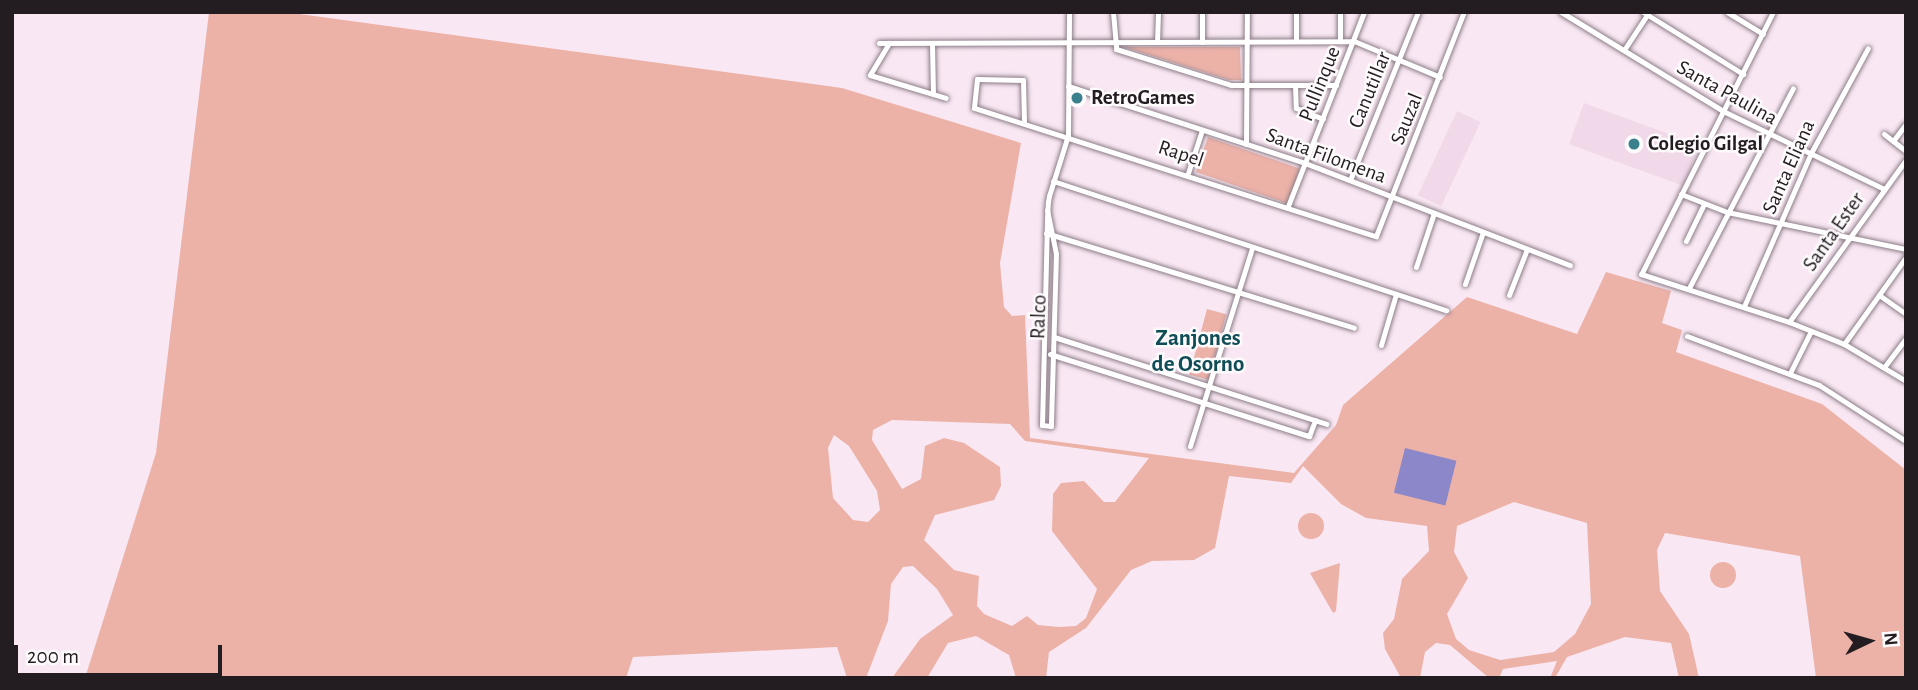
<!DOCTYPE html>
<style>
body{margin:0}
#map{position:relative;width:1918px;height:690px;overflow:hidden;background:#f9e8f3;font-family:"Alegreya Sans",sans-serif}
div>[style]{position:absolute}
.built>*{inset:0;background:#f1d9e9;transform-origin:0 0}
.green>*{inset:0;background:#ecb2a8;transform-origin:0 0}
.round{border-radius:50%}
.water>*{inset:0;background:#8c87c9;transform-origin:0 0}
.roads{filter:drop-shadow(0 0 2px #8c7d87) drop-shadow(0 0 2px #8c7d87)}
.minor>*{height:5px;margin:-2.5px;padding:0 2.5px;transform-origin:2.5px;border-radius:2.5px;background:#fff}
.dots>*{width:19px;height:19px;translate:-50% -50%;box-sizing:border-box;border:4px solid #fdfafc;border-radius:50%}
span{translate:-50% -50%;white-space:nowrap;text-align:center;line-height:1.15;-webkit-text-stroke:5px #fdfafc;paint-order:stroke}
.street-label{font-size:21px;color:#231d21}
.poi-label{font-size:21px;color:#231d21;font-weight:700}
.left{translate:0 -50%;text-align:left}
.neighbourhood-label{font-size:23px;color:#114d56;font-weight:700}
.frame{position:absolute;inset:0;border:14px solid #231d21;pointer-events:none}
.north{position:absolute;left:1834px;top:606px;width:70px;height:70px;-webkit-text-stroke:5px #fdfafc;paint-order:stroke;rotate:85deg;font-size:19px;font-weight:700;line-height:28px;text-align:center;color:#231d21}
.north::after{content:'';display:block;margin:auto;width:24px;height:32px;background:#231d21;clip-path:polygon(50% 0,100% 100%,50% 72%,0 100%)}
.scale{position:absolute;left:14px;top:645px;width:208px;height:32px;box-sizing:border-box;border:4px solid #231d21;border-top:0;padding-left:9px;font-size:21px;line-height:24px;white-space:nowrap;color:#231d21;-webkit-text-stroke:5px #fdfafc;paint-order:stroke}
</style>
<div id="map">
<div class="built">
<i style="left:1584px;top:103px;width:122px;height:44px;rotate:20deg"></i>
<i style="left:1457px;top:111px;width:26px;height:93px;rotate:25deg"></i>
</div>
<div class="green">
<i style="clip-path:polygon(evenodd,209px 12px,285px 12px,842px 88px,1021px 143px,1000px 263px,1004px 307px,1012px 316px,1025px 315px,1030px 438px,1294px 473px,1336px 425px,1343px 405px,1467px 297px,1577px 334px,1606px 272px,1671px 291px,1662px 323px,1682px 330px,1676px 352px,1822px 404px,1906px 470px,1906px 678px,1816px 678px,1800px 556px,1665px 533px,1657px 550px,1660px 591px,1689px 634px,1699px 678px,1679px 678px,1671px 643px,1625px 637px,1567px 657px,1555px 678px,1550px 678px,1557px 661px,1503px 669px,1500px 676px,1489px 678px,1450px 645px,1436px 643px,1425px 652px,1420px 678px,1401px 678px,1385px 649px,1383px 633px,1394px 619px,1402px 579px,1429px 551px,1427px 526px,1366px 518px,1341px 504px,1303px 466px,1291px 483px,1229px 476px,1215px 548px,1194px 560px,1152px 561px,1131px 570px,1086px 628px,1049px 652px,1046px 678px,1016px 678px,1009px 655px,976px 636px,948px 643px,927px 678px,892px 678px,920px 639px,953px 615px,937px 589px,913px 566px,903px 567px,891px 584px,888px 621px,866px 678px,847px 678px,837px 647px,633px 657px,626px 678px,85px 678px,156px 453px,209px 12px,892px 420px,1010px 424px,1025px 441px,1149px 458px,1115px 502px,1104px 502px,1084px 481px,1061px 483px,1053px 494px,1052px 531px,1097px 589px,1086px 618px,1076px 626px,1059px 627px,1038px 625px,1027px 616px,1012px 626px,984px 614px,977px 606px,979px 576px,954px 570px,924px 540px,935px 515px,994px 500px,1001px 486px,1000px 467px,964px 443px,944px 438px,925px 446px,921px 479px,902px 489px,872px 440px,873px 430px,892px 420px,209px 12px,834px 435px,849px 446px,877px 491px,880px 510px,868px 522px,853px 520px,833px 498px,828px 448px,834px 435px,209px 12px,1514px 502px,1587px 523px,1591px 604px,1575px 634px,1554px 652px,1500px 660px,1469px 650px,1456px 639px,1447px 614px,1468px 578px,1454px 552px,1457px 526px,1514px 502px)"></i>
<i style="clip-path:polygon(1124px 47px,1240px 47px,1241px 80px,1229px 80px)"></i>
<i style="left:1208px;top:137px;width:97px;height:37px;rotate:19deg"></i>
<i style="left:1207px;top:309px;width:20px;height:68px;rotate:15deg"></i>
<i class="round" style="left:1298px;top:513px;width:26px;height:26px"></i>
<i class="round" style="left:1710px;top:562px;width:26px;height:26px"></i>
<i style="clip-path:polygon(1340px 563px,1336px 611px,1333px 613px,1310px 573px)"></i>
</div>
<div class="water">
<i style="left:1405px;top:448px;width:53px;height:46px;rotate:14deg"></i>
</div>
<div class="roads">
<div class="minor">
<i style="left:1113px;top:12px;width:37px;rotate:85deg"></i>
<i style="left:1116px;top:49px;width:121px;rotate:17.4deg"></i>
<i style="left:1231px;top:85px;width:105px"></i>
<i style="left:1340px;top:12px;width:28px;rotate:90deg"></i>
<i style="left:1561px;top:12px;width:190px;rotate:31.4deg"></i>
<i style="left:1723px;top:111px;width:179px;rotate:25.8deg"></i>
<i style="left:1643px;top:12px;width:118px;rotate:31.8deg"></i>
<i style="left:1727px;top:12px;width:42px;rotate:31.4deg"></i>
<i style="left:1773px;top:12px;width:293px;rotate:116.7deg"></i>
<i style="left:1641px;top:274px;width:156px;rotate:18deg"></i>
<i style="left:1789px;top:322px;width:59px;rotate:21.8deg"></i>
<i style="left:1844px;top:344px;width:72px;rotate:30.8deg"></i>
<i style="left:1296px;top:41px;width:29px;rotate:-90deg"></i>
<i style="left:1157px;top:42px;width:30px;rotate:-88deg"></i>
<i style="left:1202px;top:42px;width:30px;rotate:-90deg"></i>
<i style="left:879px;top:43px;width:475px;rotate:-0.2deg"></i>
<i style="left:1354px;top:41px;width:93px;rotate:22.7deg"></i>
<i style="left:889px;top:43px;width:37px;rotate:121deg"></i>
<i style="left:870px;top:75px;width:79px;rotate:16.8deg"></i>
<i style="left:932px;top:43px;width:51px;rotate:88.9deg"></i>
<i style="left:1624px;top:50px;width:45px;rotate:-56.7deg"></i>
<i style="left:1295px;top:85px;width:23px;rotate:88deg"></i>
<i style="left:1296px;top:108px;width:29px;rotate:22deg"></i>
<i style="left:1068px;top:86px;width:249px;rotate:18deg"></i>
<i style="left:1305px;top:163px;width:284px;rotate:21.1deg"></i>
<i style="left:1024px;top:121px;width:41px;rotate:-91.4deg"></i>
<i style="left:1023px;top:80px;width:46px;rotate:-178.8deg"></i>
<i style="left:977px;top:79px;width:29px;rotate:96deg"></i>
<i style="left:974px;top:108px;width:422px;rotate:17.7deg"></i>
<i style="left:1376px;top:236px;width:241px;rotate:-68.6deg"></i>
<i style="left:1884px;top:134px;width:28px;rotate:38deg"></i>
<i style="left:1893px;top:141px;width:21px;rotate:-53deg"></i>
<i style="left:1246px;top:144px;width:132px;rotate:-89.6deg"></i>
<i style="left:1188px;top:173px;width:45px;rotate:-72deg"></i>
<i style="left:1350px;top:180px;width:181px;rotate:-68deg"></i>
<i style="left:1053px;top:181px;width:414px;rotate:18.2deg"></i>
<i style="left:1681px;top:194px;width:49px;rotate:21.4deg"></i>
<i style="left:1727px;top:212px;width:183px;rotate:11.7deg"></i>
<i style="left:1288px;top:206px;width:208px;rotate:-68.6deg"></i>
<i style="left:1047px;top:210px;width:45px;rotate:78.4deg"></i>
<i style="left:1056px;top:254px;width:172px;rotate:91.7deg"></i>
<i style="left:1051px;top:426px;width:9px;rotate:-174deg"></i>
<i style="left:1042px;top:425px;width:206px;rotate:-88.6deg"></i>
<i style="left:1047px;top:219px;width:17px;rotate:-87deg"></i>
<i style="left:1048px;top:202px;width:6px;rotate:-81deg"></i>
<i style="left:1049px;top:196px;width:64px;rotate:-72.7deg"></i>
<i style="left:1068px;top:135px;width:123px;rotate:-89.5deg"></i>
<i style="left:1046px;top:233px;width:322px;rotate:17.1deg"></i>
<i style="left:1686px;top:241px;width:41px;rotate:-64.1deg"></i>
<i style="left:1416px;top:267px;width:57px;rotate:-71.6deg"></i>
<i style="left:1465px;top:284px;width:55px;rotate:-70.9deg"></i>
<i style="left:1689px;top:288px;width:225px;rotate:-62.5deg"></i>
<i style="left:1509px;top:295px;width:49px;rotate:-68.6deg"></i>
<i style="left:1879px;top:295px;width:33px;rotate:35deg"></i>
<i style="left:1745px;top:304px;width:165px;rotate:-66.4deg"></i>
<i style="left:1811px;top:153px;width:119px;rotate:-61.5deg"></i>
<i style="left:1789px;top:322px;width:200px;rotate:-54.2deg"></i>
<i style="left:1687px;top:336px;width:141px;rotate:20.4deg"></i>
<i style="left:1819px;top:385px;width:103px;rotate:32.8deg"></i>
<i style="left:1054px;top:337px;width:286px;rotate:17.7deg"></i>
<i style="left:1844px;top:344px;width:107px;rotate:-54.5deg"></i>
<i style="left:1381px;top:345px;width:53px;rotate:-73.6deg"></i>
<i style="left:1050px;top:354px;width:272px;rotate:17.6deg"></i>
<i style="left:1309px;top:436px;width:17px;rotate:-69deg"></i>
<i style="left:1885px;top:366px;width:35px;rotate:-53deg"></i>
<i style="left:1790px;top:373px;width:47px;rotate:-63.4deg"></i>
<i style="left:1190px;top:446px;width:207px;rotate:-72.6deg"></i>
</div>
</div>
<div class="dots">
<i style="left:1077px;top:98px;background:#3a808c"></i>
<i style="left:1634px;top:144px;background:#3a808c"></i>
</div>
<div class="street-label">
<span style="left:1320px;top:84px;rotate:-68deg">Pullinque</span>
<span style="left:1370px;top:90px;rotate:-68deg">Canutillar</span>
<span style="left:1727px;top:93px;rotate:29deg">Santa Paulina</span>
<span style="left:1407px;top:119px;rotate:-68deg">Sauzal</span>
<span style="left:1181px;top:154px;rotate:18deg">Rapel</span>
<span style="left:1326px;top:156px;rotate:20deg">Santa Filomena</span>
<span style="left:1789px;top:167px;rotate:-66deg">Santa Eliana</span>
<span style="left:1834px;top:232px;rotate:-55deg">Santa Ester</span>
<span style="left:1039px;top:317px;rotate:-88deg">Ralco</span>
</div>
<div class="poi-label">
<span class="left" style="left:1091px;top:98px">RetroGames</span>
<span class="left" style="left:1648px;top:144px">Colegio Gilgal</span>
</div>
<div class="neighbourhood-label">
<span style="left:1198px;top:352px">Zanjones<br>de Osorno</span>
</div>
<div class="frame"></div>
<div class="north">N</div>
<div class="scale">200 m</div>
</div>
